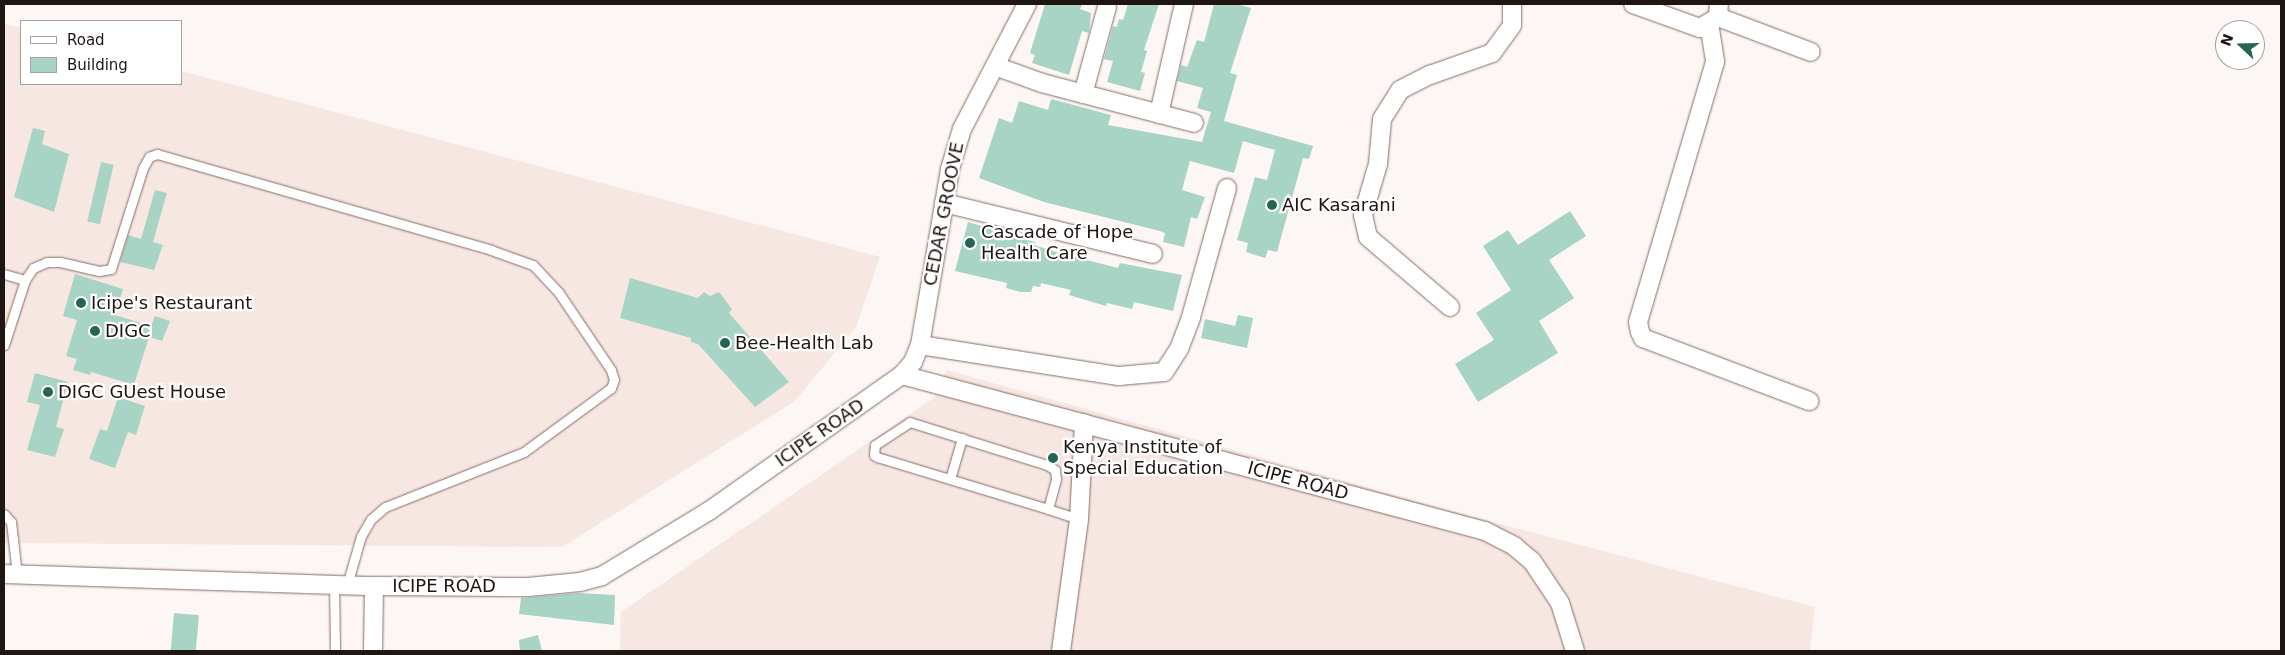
<!DOCTYPE html>
<style>
body{margin:0}
#map{position:relative;width:2285px;height:655px;overflow:hidden;background:#fcf6f4;font-family:"DejaVu Sans",sans-serif}
div>[style]{position:absolute}
.built>*{inset:0;background:#f7e7e3}
.building>*{inset:0;background:#a7d4c4;transform-origin:0 0}
.roads{filter:drop-shadow(0 0 1px #866c65) drop-shadow(0 0 1px #866c65)}
.service>*{height:9px;margin:-4.5px;padding:0 4.5px;transform-origin:4.5px;border-radius:4.5px;background:#fff}
.minor>*{height:18px;margin:-9px;padding:0 9px;transform-origin:9px;border-radius:9px;background:#fff}
.dots>*{width:14px;height:14px;translate:-50% -50%;box-sizing:border-box;border:2px solid #fff;border-radius:50%}
span{translate:-50% -50%;white-space:nowrap;text-align:center;line-height:1.15;-webkit-text-stroke:4.5px #fff;paint-order:stroke}
.poi-label{font-size:18px;color:#1f1512}
.left{translate:0 -50%;text-align:left}
.street-label{font-size:18px;color:#1f1512}
.frame{position:absolute;inset:0;border:5px solid #1f1512;pointer-events:none}
.legend{position:absolute;left:20px;top:20px;width:162px;height:65px;box-sizing:border-box;background:#fff;border:1px solid #a5a1a0;margin:0;padding:6px 9px;list-style:none;font-size:15px;color:#1f1512}
.legend li{display:flex;align-items:center;gap:10px;height:25px}
.legend b{width:25px;border:1px solid #a5a1a0}
.north{position:absolute;left:2215px;top:20px;width:50px;height:50px;box-sizing:border-box;background:#fff;border:1px solid #a5a1a0;border-radius:50%;rotate:291deg;font-size:14px;font-weight:700;line-height:20px;text-align:center;color:#1f1512}
.north::after{content:'';display:block;margin:auto;width:18px;height:22px;background:#256553;clip-path:polygon(50% 0,100% 100%,50% 72%,0 100%)}
</style>
<div id="map">
<div class="built">
<i style="clip-path:polygon(4px 24px,21px 28px,21px 84px,181px 84px,181px 71px,880px 257px,856px 327px,795px 401px,562px 547px,4px 543px)"></i>
<i style="clip-path:polygon(946px 370px,1481px 519px,1815px 607px,1810px 651px,620px 651px,621px 612px,935px 397px)"></i>
</div>
<div class="building">
<i style="clip-path:polygon(1045px 4px,1082px 4px,1080px 9px,1091px 13px,1089px 33px,1082px 31px,1069px 75px,1032px 63px,1035px 55px,1030px 53px)"></i>
<i style="clip-path:polygon(1128px 4px,1159px 4px,1144px 50px,1147px 51px,1141px 72px,1145px 73px,1140px 91px,1107px 82px,1113px 61px,1104px 59px,1113px 26px,1117px 27px,1119px 19px,1123px 20px)"></i>
<i style="clip-path:polygon(1214px 4px,1236px 4px,1251px 8px,1230px 73px,1237px 75px,1224px 121px,1313px 146px,1309px 159px,1303px 158px,1277px 252px,1268px 250px,1265px 258px,1246px 252px,1248px 243px,1237px 240px,1255px 177px,1267px 180px,1275px 150px,1243px 141px,1234px 173px,1190px 161px,1182px 190px,1205px 197px,1197px 219px,1191px 217px,1184px 247px,1163px 242px,1165px 233px,1160px 231px,1044px 202px,979px 178px,999px 118px,1012px 123px,1019px 101px,1048px 110px,1051px 99px,1111px 115px,1108px 125px,1202px 142px,1211px 112px,1197px 108px,1203px 88px,1177px 81px,1181px 65px,1187px 67px,1197px 40px,1204px 42px)"></i>
<i style="clip-path:polygon(33px 128px,45px 131px,42px 144px,69px 154px,54px 212px,14px 197px)"></i>
<i style="left:101px;top:162px;width:13px;height:61px;rotate:13deg"></i>
<i style="clip-path:polygon(155px 190px,167px 193px,153px 242px,163px 245px,154px 270px,120px 262px,128px 235px,141px 239px)"></i>
<i style="clip-path:polygon(1570px 211px,1586px 236px,1549px 260px,1574px 298px,1539px 321px,1558px 353px,1478px 402px,1455px 364px,1494px 340px,1476px 313px,1511px 290px,1483px 246px,1508px 230px,1518px 245px)"></i>
<i style="clip-path:polygon(968px 222px,1035px 242px,1034px 245px,1056px 252px,1118px 268px,1120px 263px,1182px 275px,1173px 311px,1134px 302px,1132px 309px,1107px 303px,1106px 306px,1069px 295px,1071px 290px,1041px 283px,1040px 287px,1033px 286px,1031px 292px,1021px 292px,1006px 288px,1007px 283px,955px 271px)"></i>
<i style="clip-path:polygon(75px 274px,123px 289px,115px 315px,151px 326px,155px 316px,170px 321px,162px 341px,149px 337px,134px 385px,91px 372px,90px 375px,73px 370px,77px 359px,66px 356px,77px 320px,63px 316px)"></i>
<i style="clip-path:polygon(630px 278px,698px 298px,704px 292px,710px 296px,719px 292px,732px 309px,729px 313px,789px 382px,755px 407px,698px 344px,691px 342px,691px 338px,620px 318px)"></i>
<i style="clip-path:polygon(1238px 315px,1253px 318px,1247px 348px,1201px 338px,1205px 319px,1235px 326px)"></i>
<i style="clip-path:polygon(35px 373px,68px 382px,56px 427px,64px 429px,55px 457px,27px 450px,40px 405px,27px 402px)"></i>
<i style="clip-path:polygon(118px 397px,145px 406px,136px 435px,128px 432px,115px 468px,89px 459px,100px 429px,107px 431px)"></i>
<i style="clip-path:polygon(577px 593px,615px 595px,614px 625px,519px 614px,521px 598px)"></i>
<i style="left:174px;top:613px;width:25px;height:38px;rotate:5deg"></i>
<i style="clip-path:polygon(538px 635px,542px 651px,520px 651px,519px 640px)"></i>
</div>
<div class="roads">
<div class="service">
<i style="left:4px;top:274px;width:22px;rotate:16deg"></i>
<i style="left:4px;top:345px;width:68px;rotate:-72.1deg"></i>
<i style="left:25px;top:280px;width:14px;rotate:-56deg"></i>
<i style="left:33px;top:268px;width:15px;rotate:-23deg"></i>
<i style="left:47px;top:262px;width:13px"></i>
<i style="left:60px;top:262px;width:40px;rotate:13deg"></i>
<i style="left:99px;top:271px;width:12px;rotate:-9deg"></i>
<i style="left:111px;top:269px;width:106px;rotate:-72.4deg"></i>
<i style="left:143px;top:168px;width:13px;rotate:-61deg"></i>
<i style="left:149px;top:157px;width:9px;rotate:-21deg"></i>
<i style="left:157px;top:154px;width:348px;rotate:16deg"></i>
<i style="left:491px;top:250px;width:45px;rotate:19.7deg"></i>
<i style="left:533px;top:265px;width:38px;rotate:47deg"></i>
<i style="left:559px;top:293px;width:93px;rotate:56deg"></i>
<i style="left:611px;top:370px;width:10px;rotate:73deg"></i>
<i style="left:614px;top:380px;width:9px;rotate:111deg"></i>
<i style="left:611px;top:388px;width:108px;rotate:143.7deg"></i>
<i style="left:524px;top:452px;width:149px;rotate:158.4deg"></i>
<i style="left:385px;top:507px;width:18px;rotate:139deg"></i>
<i style="left:371px;top:519px;width:20px;rotate:120deg"></i>
<i style="left:361px;top:536px;width:51px;rotate:105.9deg"></i>
<i style="left:950px;top:479px;width:43px;rotate:-73.7deg"></i>
<i style="left:1048px;top:509px;width:31px;rotate:-75deg"></i>
<i style="left:1056px;top:479px;width:9px;rotate:-96deg"></i>
<i style="left:1055px;top:470px;width:9px;rotate:-148deg"></i>
<i style="left:1047px;top:465px;width:144px;rotate:-162.6deg"></i>
<i style="left:910px;top:422px;width:42px;rotate:146.7deg"></i>
<i style="left:875px;top:445px;width:10px;rotate:96deg"></i>
<i style="left:874px;top:455px;width:4px;rotate:34deg"></i>
<i style="left:877px;top:457px;width:179px;rotate:16.9deg"></i>
<i style="left:1048px;top:509px;width:33px;rotate:18deg"></i>
<i style="left:4px;top:514px;width:11px;rotate:49deg"></i>
<i style="left:11px;top:522px;width:52px;rotate:83.4deg"></i>
<i style="left:334px;top:584px;width:67px;rotate:89.1deg"></i>
</div>
<div class="minor">
<i style="left:1633px;top:4px;width:71px;rotate:19.7deg"></i>
<i style="left:1700px;top:28px;width:21px;rotate:-31deg"></i>
<i style="left:1718px;top:17px;width:13px;rotate:-86deg"></i>
<i style="left:1718px;top:17px;width:99px;rotate:20.6deg"></i>
<i style="left:1709px;top:23px;width:39px;rotate:81deg"></i>
<i style="left:1715px;top:62px;width:271px;rotate:106.5deg"></i>
<i style="left:1638px;top:322px;width:10px;rotate:79deg"></i>
<i style="left:1640px;top:332px;width:7px;rotate:63deg"></i>
<i style="left:1643px;top:338px;width:178px;rotate:20.8deg"></i>
<i style="left:995px;top:66px;width:50px;rotate:19.9deg"></i>
<i style="left:1042px;top:83px;width:157px;rotate:14.7deg"></i>
<i style="left:1083px;top:94px;width:90px;rotate:-74.6deg"></i>
<i style="left:1159px;top:114px;width:113px;rotate:-77.2deg"></i>
<i style="left:944px;top:203px;width:215px;rotate:13.7deg"></i>
<i style="left:1450px;top:307px;width:108px;rotate:-139.5deg"></i>
<i style="left:1368px;top:237px;width:23px;rotate:-103deg"></i>
<i style="left:1363px;top:215px;width:53px;rotate:-73.6deg"></i>
<i style="left:1378px;top:164px;width:45px;rotate:-84.9deg"></i>
<i style="left:1382px;top:119px;width:34px;rotate:-58deg"></i>
<i style="left:1400px;top:90px;width:34px;rotate:-27deg"></i>
<i style="left:1430px;top:75px;width:66px;rotate:-19.5deg"></i>
<i style="left:1492px;top:53px;width:34px;rotate:-54deg"></i>
<i style="left:1512px;top:25px;width:21px;rotate:-90deg"></i>
<i style="left:920px;top:345px;width:201px;rotate:8.9deg"></i>
<i style="left:1119px;top:376px;width:45px;rotate:-5.1deg"></i>
<i style="left:1164px;top:372px;width:27px;rotate:-57deg"></i>
<i style="left:1179px;top:349px;width:34px;rotate:-69deg"></i>
<i style="left:1191px;top:317px;width:134px;rotate:-74.4deg"></i>
<i style="left:902px;top:375px;width:17px;rotate:-50deg"></i>
<i style="left:913px;top:362px;width:18px;rotate:-68deg"></i>
<i style="left:920px;top:345px;width:179px;rotate:-80.3deg"></i>
<i style="left:950px;top:169px;width:42px;rotate:-73.3deg"></i>
<i style="left:962px;top:129px;width:141px;rotate:-62.5deg"></i>
<i style="left:4px;top:574px;width:370px;rotate:1.9deg"></i>
<i style="left:374px;top:586px;width:154px;rotate:0.4deg"></i>
<i style="left:528px;top:587px;width:52px;rotate:-5.5deg"></i>
<i style="left:580px;top:582px;width:23px;rotate:-15deg"></i>
<i style="left:602px;top:576px;width:125px;rotate:-31.3deg"></i>
<i style="left:709px;top:511px;width:236px;rotate:-35.2deg"></i>
<i style="left:902px;top:375px;width:604px;rotate:14.98deg"></i>
<i style="left:1485px;top:531px;width:33px;rotate:27deg"></i>
<i style="left:1514px;top:546px;width:23px;rotate:40deg"></i>
<i style="left:1532px;top:561px;width:50px;rotate:56.3deg"></i>
<i style="left:1560px;top:603px;width:50px;rotate:72.6deg"></i>
<i style="left:373px;top:651px;width:65px;rotate:-89.1deg"></i>
<i style="left:1061px;top:651px;width:133px;rotate:-82.2deg"></i>
<i style="left:1079px;top:519px;width:96px;rotate:-87deg"></i>
</div>
</div>
<div class="dots">
<i style="left:1272px;top:205px;background:#256553"></i>
<i style="left:970px;top:243px;background:#256553"></i>
<i style="left:81px;top:303px;background:#256553"></i>
<i style="left:95px;top:331px;background:#256553"></i>
<i style="left:725px;top:343px;background:#256553"></i>
<i style="left:48px;top:392px;background:#256553"></i>
<i style="left:1053px;top:458px;background:#256553"></i>
</div>
<div class="poi-label">
<span class="left" style="left:1282px;top:205px">AIC Kasarani</span>
<span class="left" style="left:981px;top:243px">Cascade of Hope<br>Health Care</span>
<span class="left" style="left:91px;top:303px">Icipe's Restaurant</span>
<span class="left" style="left:105px;top:331px">DIGC</span>
<span class="left" style="left:735px;top:343px">Bee-Health Lab</span>
<span class="left" style="left:58px;top:392px">DIGC GUest House</span>
<span class="left" style="left:1063px;top:458px">Kenya Institute of<br>Special Education</span>
</div>
<div class="street-label">
<span style="left:944px;top:214px;rotate:-79deg">CEDAR GROOVE</span>
<span style="left:820px;top:433px;rotate:-35deg">ICIPE ROAD</span>
<span style="left:1298px;top:481px;rotate:15deg">ICIPE ROAD</span>
<span style="left:444px;top:586px">ICIPE ROAD</span>
</div>
<div class="frame"></div>
<ul class="legend">
<li><b style="height:6px;background:#fff"></b>Road</li>
<li><b style="height:14px;background:#a7d4c4"></b>Building</li>
</ul>
<div class="north">N</div>
</div>
